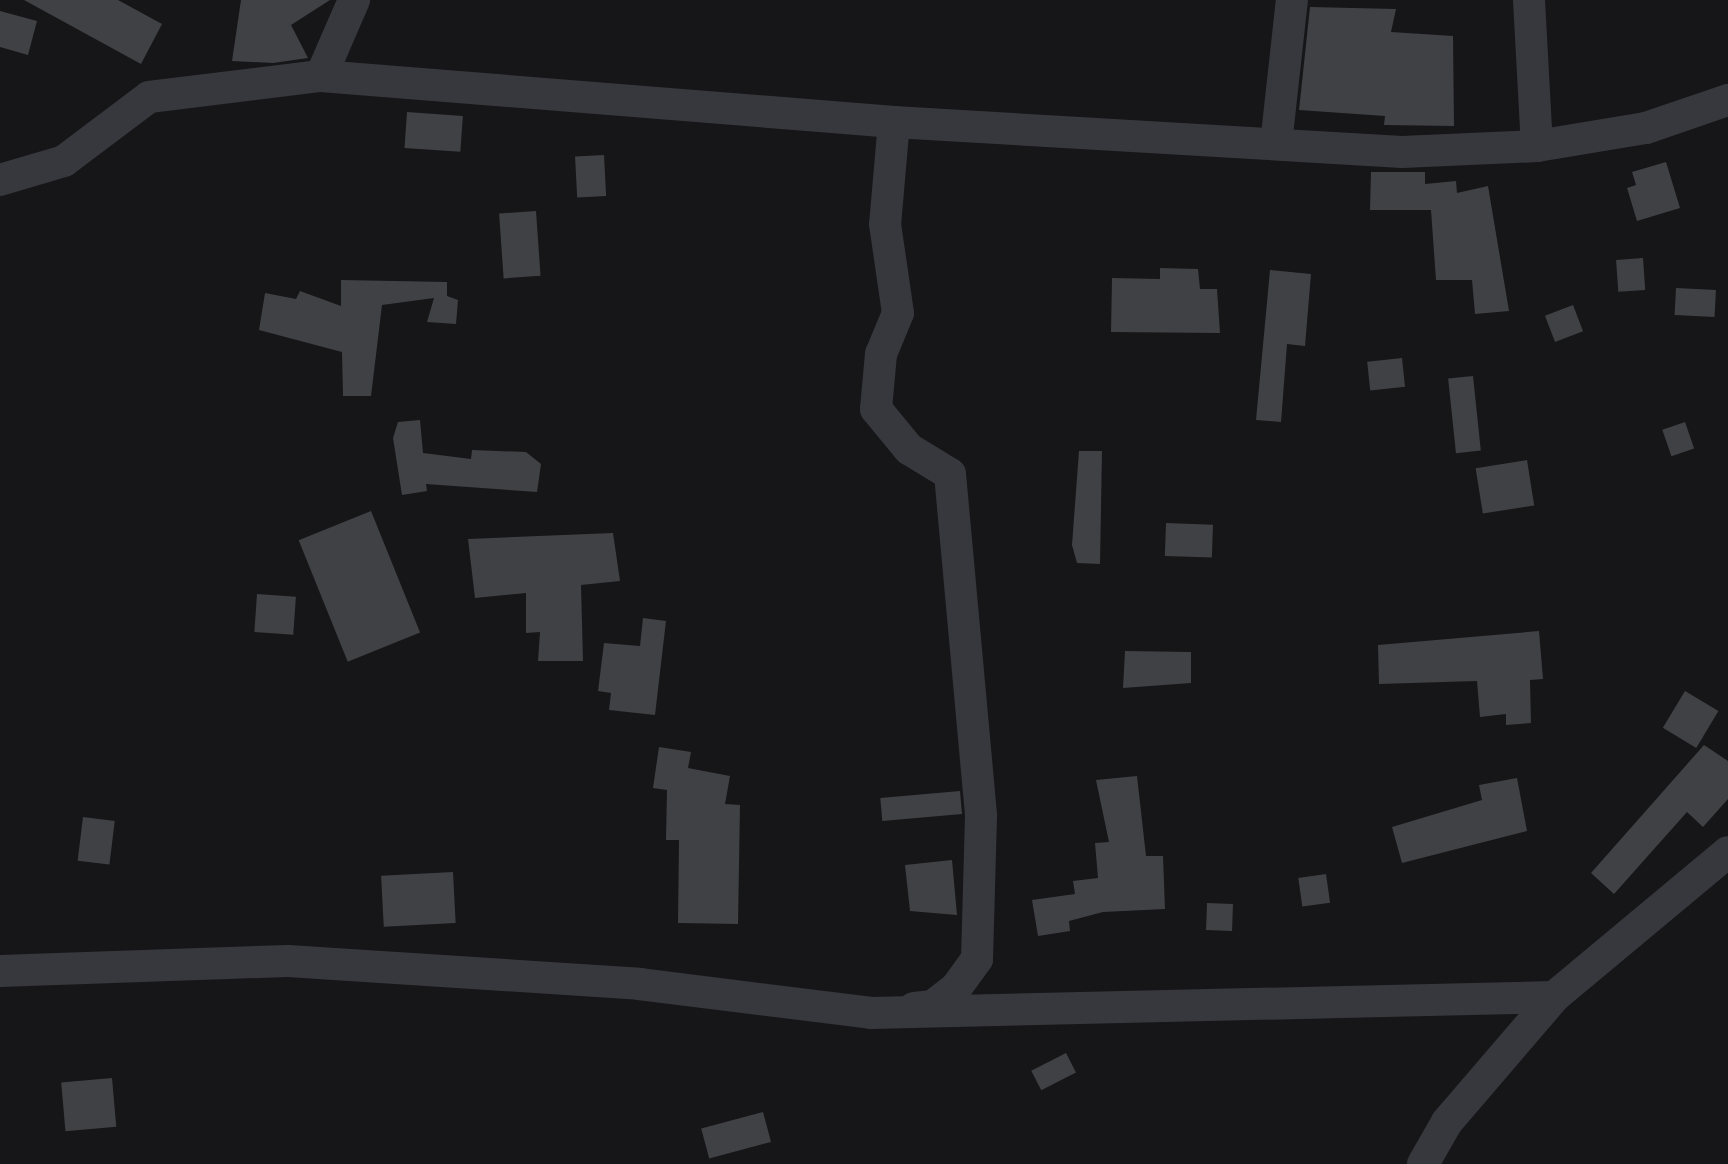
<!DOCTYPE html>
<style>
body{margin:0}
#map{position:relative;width:1728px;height:1164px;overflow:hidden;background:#161618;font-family:Inter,sans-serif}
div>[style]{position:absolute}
.building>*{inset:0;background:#404145;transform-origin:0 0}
.street>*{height:32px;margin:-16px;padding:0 16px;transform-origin:16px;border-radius:16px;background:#37383d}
span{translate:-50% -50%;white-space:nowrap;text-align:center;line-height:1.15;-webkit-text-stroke:7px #111113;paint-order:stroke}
</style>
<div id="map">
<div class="building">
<i style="clip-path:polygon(24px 0,118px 0,162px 24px,141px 64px)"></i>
<i style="clip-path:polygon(241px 0,330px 0,291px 25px,308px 58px,273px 63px,232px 61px)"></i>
<i style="clip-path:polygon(1310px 7px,1396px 9px,1391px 32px,1453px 36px,1454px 126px,1384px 125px,1385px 116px,1299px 110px)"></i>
<i style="clip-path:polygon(0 11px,37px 21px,28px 55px,0 47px)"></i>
<i style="left:407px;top:112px;width:56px;height:36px;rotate:4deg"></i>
<i style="left:604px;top:155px;width:41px;height:29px;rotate:87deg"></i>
<i style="clip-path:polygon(1666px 162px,1680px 208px,1637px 221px,1627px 188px,1636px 185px,1632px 172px)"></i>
<i style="clip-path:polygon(1371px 172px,1425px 172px,1425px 184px,1456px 181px,1457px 193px,1488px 186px,1509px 311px,1475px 314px,1472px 280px,1436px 280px,1431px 210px,1370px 210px)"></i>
<i style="left:536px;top:211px;width:65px;height:37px;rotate:86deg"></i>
<i style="left:1643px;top:258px;width:32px;height:27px;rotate:86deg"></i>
<i style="clip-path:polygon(1160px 268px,1198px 269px,1200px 289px,1217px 289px,1220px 333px,1111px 332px,1112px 278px,1160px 279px)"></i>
<i style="clip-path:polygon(1270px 270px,1311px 274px,1305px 346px,1287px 344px,1281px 422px,1256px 420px)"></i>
<i style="clip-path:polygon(341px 280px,447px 282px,447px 296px,458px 300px,456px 324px,427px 322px,434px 298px,382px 305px,371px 396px,343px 396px,342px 352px,259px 330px,265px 293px,296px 299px,300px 291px,341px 306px)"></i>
<i style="left:1676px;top:288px;width:40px;height:27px;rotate:3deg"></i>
<i style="left:1573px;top:305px;width:28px;height:30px;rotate:69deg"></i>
<i style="left:1402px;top:358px;width:29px;height:35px;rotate:84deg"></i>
<i style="left:1473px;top:376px;width:75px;height:25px;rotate:84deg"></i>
<i style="clip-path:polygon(420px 420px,423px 453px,471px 459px,472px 450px,526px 452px,541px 464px,537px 492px,426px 484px,427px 491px,402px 495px,393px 438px,398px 422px)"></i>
<i style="left:1685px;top:422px;width:28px;height:24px;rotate:71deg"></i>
<i style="clip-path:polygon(1079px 451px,1102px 451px,1100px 564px,1077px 563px,1072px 545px)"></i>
<i style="left:1527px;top:460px;width:46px;height:52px;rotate:81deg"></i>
<i style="left:371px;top:511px;width:131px;height:78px;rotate:68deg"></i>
<i style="left:1166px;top:523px;width:47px;height:33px;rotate:2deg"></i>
<i style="clip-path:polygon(613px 533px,620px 581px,581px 585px,583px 661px,538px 661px,540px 632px,526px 633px,526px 593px,475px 598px,468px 539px)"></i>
<i style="left:257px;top:594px;width:39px;height:38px;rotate:4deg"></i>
<i style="clip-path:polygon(643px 618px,666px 621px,655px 715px,609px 710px,611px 693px,598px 691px,604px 643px,640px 646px)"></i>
<i style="clip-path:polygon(1539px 631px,1543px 679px,1530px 680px,1531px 723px,1506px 725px,1506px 714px,1480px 717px,1477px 681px,1379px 684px,1378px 645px)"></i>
<i style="clip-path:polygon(1125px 651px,1191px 652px,1191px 683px,1123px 688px)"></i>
<i style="left:1685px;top:691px;width:39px;height:43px;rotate:31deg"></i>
<i style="clip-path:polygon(1704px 745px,1728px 761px,1728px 799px,1703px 827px,1687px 812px,1614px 894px,1591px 873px)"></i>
<i style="clip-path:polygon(659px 747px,691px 752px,688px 768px,730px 776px,725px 804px,740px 805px,738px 924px,678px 923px,679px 840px,666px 840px,667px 790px,653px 788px)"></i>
<i style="clip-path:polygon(1137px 776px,1146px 856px,1163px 856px,1165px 909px,1103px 912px,1069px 921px,1070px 931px,1038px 936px,1032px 900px,1075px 894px,1073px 881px,1098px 878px,1095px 843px,1109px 842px,1096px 780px)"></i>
<i style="clip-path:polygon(1517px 778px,1527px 831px,1402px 863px,1392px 827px,1482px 800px,1479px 785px)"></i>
<i style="left:960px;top:791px;width:23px;height:80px;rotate:85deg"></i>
<i style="left:83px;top:817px;width:32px;height:44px;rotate:7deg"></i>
<i style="clip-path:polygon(952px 860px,957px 915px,910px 911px,905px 865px)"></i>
<i style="left:453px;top:872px;width:51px;height:72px;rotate:87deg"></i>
<i style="left:1326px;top:874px;width:29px;height:28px;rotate:82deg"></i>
<i style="left:1207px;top:903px;width:26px;height:27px;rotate:2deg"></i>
<i style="left:1066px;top:1053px;width:22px;height:39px;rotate:63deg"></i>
<i style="left:112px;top:1078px;width:49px;height:51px;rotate:85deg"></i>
<i style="left:763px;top:1112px;width:31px;height:64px;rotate:75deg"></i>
</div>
<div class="street">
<i style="left:1529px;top:0;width:146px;rotate:86.9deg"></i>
<i style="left:321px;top:76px;width:83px;rotate:-66.5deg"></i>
<i style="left:894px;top:122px;width:102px;rotate:95deg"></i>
<i style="left:885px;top:224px;width:90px;rotate:81.7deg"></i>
<i style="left:898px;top:313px;width:44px;rotate:112.5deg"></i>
<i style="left:881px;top:354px;width:55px;rotate:95.2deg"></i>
<i style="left:876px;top:409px;width:52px;rotate:50.5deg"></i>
<i style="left:909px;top:449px;width:48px;rotate:31.4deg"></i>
<i style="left:950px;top:474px;width:343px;rotate:84.8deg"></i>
<i style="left:981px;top:816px;width:143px;rotate:91.6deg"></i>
<i style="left:977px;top:959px;width:34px;rotate:126deg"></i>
<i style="left:957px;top:987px;width:31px;rotate:142deg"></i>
<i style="left:933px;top:1006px;width:19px;rotate:174deg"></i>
<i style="left:1276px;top:144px;width:145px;rotate:-83.7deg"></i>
<i style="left:0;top:180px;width:67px;rotate:-16.5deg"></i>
<i style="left:64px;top:161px;width:106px;rotate:-37deg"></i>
<i style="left:149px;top:97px;width:173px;rotate:-7deg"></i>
<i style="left:321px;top:76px;width:575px;rotate:4.59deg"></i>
<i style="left:894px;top:122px;width:509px;rotate:3.38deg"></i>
<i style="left:1402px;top:152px;width:135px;rotate:-2.5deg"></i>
<i style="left:1537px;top:146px;width:110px;rotate:-9.4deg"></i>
<i style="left:1646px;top:128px;width:87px;rotate:-18.9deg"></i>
<i style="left:0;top:971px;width:288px;rotate:-2deg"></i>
<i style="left:288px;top:961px;width:352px;rotate:3.7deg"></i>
<i style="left:639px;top:984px;width:234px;rotate:7.1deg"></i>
<i style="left:871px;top:1013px;width:683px;rotate:-1.34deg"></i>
<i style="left:1423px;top:1164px;width:48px;rotate:-60.3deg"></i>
<i style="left:1447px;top:1122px;width:165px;rotate:-49.4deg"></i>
<i style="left:1554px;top:997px;width:226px;rotate:-39.8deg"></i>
</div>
</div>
